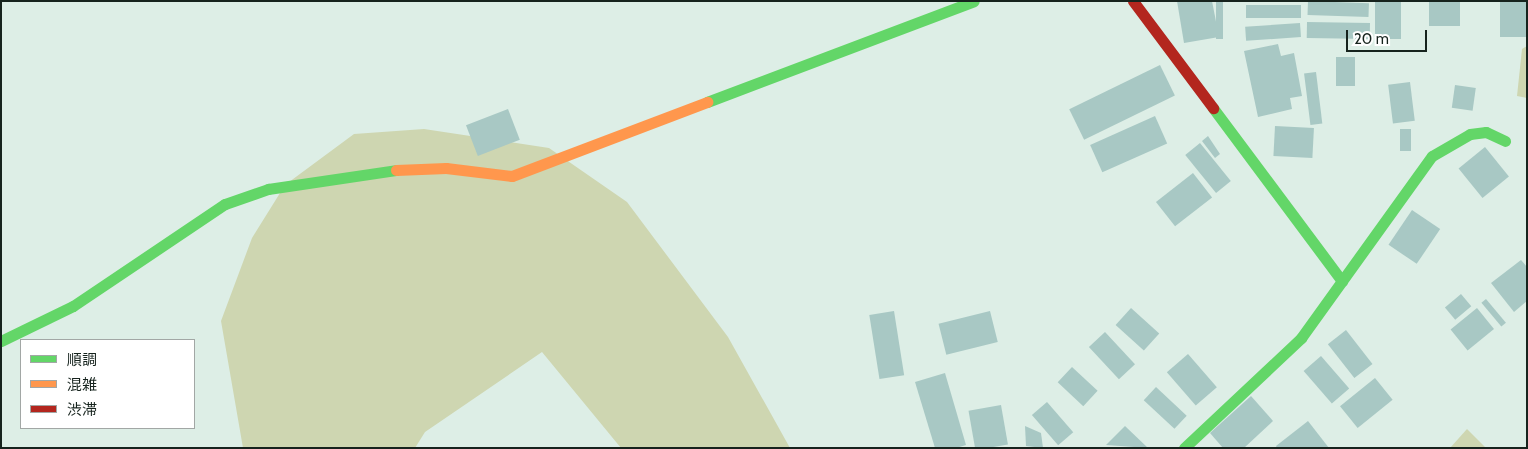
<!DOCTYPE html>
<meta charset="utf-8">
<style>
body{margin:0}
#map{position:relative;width:1528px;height:449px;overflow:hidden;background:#ddeee6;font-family:Cabin,"Noto Sans JP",sans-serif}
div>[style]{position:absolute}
.green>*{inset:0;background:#ced6b1}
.building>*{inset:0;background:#a8c8c4;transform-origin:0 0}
.fast>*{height:11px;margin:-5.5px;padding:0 5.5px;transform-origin:5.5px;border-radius:5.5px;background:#63d668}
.slow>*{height:11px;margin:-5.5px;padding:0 5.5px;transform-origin:5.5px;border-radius:5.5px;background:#ff974d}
.jam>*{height:11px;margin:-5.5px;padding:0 5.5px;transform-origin:5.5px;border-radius:5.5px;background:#b3261e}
span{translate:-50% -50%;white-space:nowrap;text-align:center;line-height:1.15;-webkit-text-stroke:5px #fff;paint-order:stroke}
.frame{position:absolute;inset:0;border:2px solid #16231d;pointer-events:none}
.legend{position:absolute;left:20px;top:339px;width:175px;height:90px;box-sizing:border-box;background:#fff;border:1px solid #a2a7a5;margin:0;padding:6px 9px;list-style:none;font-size:15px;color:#16231d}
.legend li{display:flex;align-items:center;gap:10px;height:25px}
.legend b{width:25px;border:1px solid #a2a7a5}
.scale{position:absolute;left:1346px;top:30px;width:81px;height:22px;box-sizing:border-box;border:2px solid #16231d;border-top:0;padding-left:6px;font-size:15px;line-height:18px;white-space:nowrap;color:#16231d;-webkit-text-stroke:4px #fff;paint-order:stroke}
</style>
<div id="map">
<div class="green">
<i style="clip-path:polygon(1527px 46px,1527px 98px,1517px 96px,1522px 49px)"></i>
<i style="clip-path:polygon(424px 129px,549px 148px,627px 202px,728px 337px,790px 448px,621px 448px,542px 352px,425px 432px,415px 448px,243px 448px,221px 321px,252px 238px,285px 185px,354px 134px)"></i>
<i style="clip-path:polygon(1467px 429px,1486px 448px,1450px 448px)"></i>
</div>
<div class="building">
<i style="clip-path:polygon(1177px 1px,1212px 1px,1219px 37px,1184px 43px)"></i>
<i style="left:1216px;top:1px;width:7px;height:38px"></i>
<i style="left:1308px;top:1px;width:61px;height:14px;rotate:2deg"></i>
<i style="left:1375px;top:1px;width:26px;height:38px"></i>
<i style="left:1429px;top:1px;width:31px;height:25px"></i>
<i style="left:1500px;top:1px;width:27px;height:36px"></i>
<i style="left:1246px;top:5px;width:55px;height:13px"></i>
<i style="left:1307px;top:22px;width:63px;height:16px;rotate:1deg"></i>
<i style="left:1300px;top:23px;width:14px;height:55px;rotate:86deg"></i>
<i style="clip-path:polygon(1278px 44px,1281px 56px,1294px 53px,1302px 96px,1290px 98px,1292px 109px,1258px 117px,1244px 51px)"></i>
<i style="left:1336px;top:57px;width:19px;height:29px"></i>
<i style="left:1160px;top:65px;width:34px;height:101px;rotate:64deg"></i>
<i style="left:1316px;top:72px;width:52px;height:12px;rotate:83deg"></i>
<i style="left:1410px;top:82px;width:39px;height:22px;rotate:83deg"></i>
<i style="left:1455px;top:85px;width:21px;height:23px;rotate:8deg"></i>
<i style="left:508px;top:109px;width:33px;height:45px;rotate:69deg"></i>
<i style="left:1155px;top:116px;width:30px;height:71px;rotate:66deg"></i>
<i style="left:1275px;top:126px;width:39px;height:30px;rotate:3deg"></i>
<i style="left:1400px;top:129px;width:11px;height:22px"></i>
<i style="clip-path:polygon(1208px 136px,1220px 154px,1215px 158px,1202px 141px)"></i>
<i style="left:1200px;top:143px;width:49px;height:19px;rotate:51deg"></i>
<i style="left:1485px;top:147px;width:38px;height:34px;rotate:51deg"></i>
<i style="left:1193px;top:173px;width:31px;height:47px;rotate:52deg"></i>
<i style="left:1412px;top:210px;width:34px;height:42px;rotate:34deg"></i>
<i style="clip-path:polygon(1521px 260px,1527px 267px,1527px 301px,1514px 312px,1491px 283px)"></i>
<i style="left:1461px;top:294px;width:16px;height:21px;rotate:50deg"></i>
<i style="left:1486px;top:299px;width:31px;height:6px;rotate:50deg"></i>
<i style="left:1131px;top:308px;width:38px;height:23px;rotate:42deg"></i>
<i style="left:1477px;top:308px;width:27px;height:34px;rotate:51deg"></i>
<i style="left:894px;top:311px;width:65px;height:25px;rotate:81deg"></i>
<i style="left:990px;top:311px;width:32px;height:53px;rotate:76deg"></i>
<i style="left:1346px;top:330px;width:43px;height:23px;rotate:52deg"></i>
<i style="left:1105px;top:332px;width:44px;height:22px;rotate:47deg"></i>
<i style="left:1188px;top:354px;width:44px;height:28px;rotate:49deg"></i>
<i style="left:1321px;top:356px;width:43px;height:23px;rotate:49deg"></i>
<i style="left:1072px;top:367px;width:35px;height:21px;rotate:43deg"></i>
<i style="clip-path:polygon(945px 373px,966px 445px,956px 448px,935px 448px,915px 382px)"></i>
<i style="left:1375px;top:378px;width:28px;height:45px;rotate:51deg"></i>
<i style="left:1156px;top:387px;width:42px;height:18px;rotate:43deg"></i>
<i style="clip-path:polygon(1251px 396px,1273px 421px,1244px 448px,1223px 448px,1210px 433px)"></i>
<i style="left:1047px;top:402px;width:40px;height:20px;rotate:49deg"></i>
<i style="left:1001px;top:405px;width:40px;height:33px;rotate:80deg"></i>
<i style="clip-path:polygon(1308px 421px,1329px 448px,1277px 448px,1276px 446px)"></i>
<i style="clip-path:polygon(1025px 426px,1041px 433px,1043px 448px,1026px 446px)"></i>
<i style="clip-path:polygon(1125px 426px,1148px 448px,1106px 445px)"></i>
</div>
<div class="fast">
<i style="left:707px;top:102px;width:285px;rotate:-20.7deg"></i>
<i style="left:1213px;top:108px;width:216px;rotate:53.3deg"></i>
<i style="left:1px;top:341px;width:80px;rotate:-25.9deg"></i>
<i style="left:73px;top:306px;width:183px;rotate:-33.9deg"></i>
<i style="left:225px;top:204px;width:46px;rotate:-19.2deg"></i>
<i style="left:268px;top:189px;width:129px;rotate:-8.4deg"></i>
<i style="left:1184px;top:448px;width:161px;rotate:-43.2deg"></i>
<i style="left:1301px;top:338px;width:224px;rotate:-54.3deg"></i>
<i style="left:1432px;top:156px;width:44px;rotate:-30.1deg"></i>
<i style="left:1470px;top:134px;width:16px;rotate:-7deg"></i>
<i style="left:1486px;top:132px;width:21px;rotate:25deg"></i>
</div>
<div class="slow">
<i style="left:396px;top:170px;width:50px;rotate:-2.3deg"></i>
<i style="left:446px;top:168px;width:66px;rotate:6.9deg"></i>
<i style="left:512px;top:176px;width:209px;rotate:-20.8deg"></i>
</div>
<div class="jam">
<i style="left:1133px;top:1px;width:134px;rotate:53.2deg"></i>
</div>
<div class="frame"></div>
<ul class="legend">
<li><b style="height:6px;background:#63d668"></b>順調</li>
<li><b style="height:6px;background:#ff974d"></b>混雑</li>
<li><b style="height:6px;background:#b3261e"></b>渋滞</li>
</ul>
<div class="scale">20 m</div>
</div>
